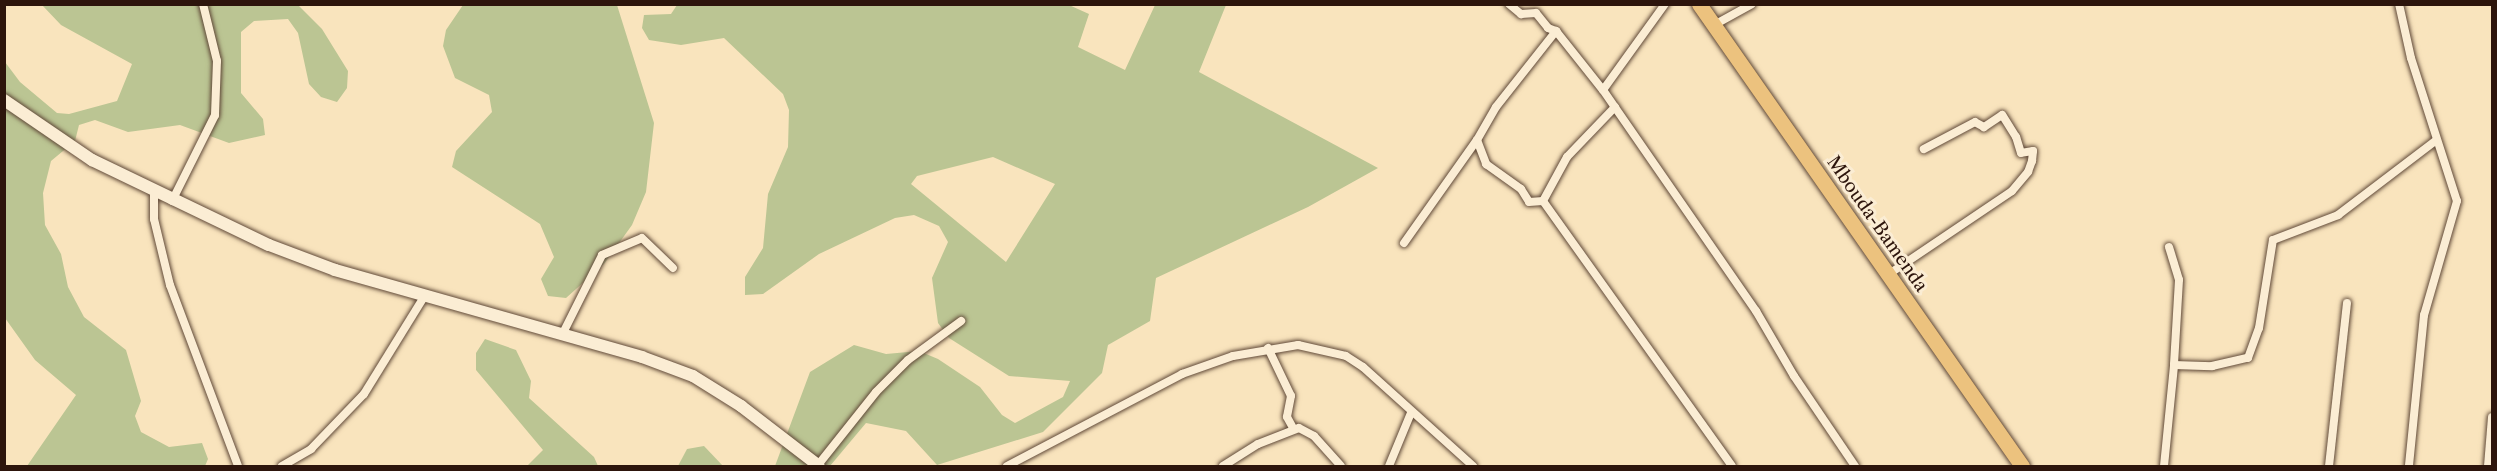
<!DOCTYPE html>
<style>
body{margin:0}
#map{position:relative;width:2497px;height:471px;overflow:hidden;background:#f9e4bd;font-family:"Libre Caslon Text",serif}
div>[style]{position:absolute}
.green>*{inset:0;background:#bbc593}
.roads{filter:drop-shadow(0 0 2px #604938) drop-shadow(0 0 2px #604938)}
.street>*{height:8px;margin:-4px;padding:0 4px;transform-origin:4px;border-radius:4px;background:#fbedd4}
.secondary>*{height:12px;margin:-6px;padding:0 6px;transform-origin:6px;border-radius:6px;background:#fbedd4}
.highway>*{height:15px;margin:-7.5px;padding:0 7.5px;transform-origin:7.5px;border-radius:7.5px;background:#ecc27e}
span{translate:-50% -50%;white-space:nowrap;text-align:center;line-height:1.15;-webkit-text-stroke:6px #fbedd4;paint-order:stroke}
.street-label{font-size:18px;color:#2d150c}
.frame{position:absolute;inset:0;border:6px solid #2d150c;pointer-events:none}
</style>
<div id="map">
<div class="green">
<i style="clip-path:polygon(42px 5px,298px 5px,322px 29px,348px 71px,347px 88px,337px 102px,321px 97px,309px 84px,298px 33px,288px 19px,254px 21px,241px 32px,241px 93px,263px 119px,265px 135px,229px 143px,180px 125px,128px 132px,95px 120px,79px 125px,75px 141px,51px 161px,43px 193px,45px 225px,61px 254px,68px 287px,84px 317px,126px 350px,141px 401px,135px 416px,141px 432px,169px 447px,202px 443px,208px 459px,205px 466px,27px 466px,76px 395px,35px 360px,5px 318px,5px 62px,20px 82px,57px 113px,69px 114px,117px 101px,132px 64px,61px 25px)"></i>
<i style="clip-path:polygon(463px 5px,617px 5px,654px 123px,646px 192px,632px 225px,604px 264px,566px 298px,548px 296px,541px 279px,554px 257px,540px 224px,452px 167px,456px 151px,492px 112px,489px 95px,455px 78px,443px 46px,446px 30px)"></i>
<i style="clip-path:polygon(evenodd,677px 5px,1069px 5px,1089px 14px,1078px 47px,1125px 70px,1155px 5px,1226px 5px,1199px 72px,1378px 168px,1308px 207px,1156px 278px,1150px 321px,1108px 345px,1102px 373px,1043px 432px,937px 465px,906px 431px,866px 423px,830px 466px,775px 466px,810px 372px,854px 345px,886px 354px,919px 351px,938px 359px,980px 387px,1002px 415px,1015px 423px,1063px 397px,1070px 381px,1009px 376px,949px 338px,938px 323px,932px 278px,948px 242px,939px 226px,914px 215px,895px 218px,819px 254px,763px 294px,745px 295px,745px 277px,763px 248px,768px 194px,788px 147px,789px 110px,783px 94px,724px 38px,681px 45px,649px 40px,642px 28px,644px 15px,671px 14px,677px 5px,993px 157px,1055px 184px,1006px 262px,911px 184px,917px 176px,993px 157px)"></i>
<i style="clip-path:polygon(485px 339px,516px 350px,531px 381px,529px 398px,594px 457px,598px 466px,527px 466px,543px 450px,476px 370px,476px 353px)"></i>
<i style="clip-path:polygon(704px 446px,723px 466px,678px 466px,687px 449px)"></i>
</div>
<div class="roads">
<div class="street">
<i style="left:1509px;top:4px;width:16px;rotate:40deg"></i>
<i style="left:1521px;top:14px;width:15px;rotate:-4deg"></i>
<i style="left:1536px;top:13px;width:19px;rotate:51deg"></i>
<i style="left:1548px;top:28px;width:9px;rotate:21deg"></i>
<i style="left:1556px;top:31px;width:75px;rotate:51.5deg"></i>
<i style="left:1665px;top:4px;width:106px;rotate:125.8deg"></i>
<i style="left:1603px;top:90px;width:269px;rotate:55.3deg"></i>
<i style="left:1756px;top:311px;width:75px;rotate:59.7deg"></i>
<i style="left:1794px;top:376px;width:109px;rotate:55.9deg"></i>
<i style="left:2399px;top:4px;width:55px;rotate:77.5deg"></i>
<i style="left:2411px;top:58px;width:150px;rotate:72.2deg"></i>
<i style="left:2457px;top:201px;width:119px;rotate:106.1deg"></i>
<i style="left:2424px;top:315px;width:152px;rotate:95.7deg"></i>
<i style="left:1714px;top:25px;width:43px;rotate:-28.9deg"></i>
<i style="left:1615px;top:107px;width:69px;rotate:133.8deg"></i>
<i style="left:1567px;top:157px;width:50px;rotate:118.6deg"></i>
<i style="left:1543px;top:201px;width:325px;rotate:54.5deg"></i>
<i style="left:1477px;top:140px;width:26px;rotate:69deg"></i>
<i style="left:1486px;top:164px;width:43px;rotate:35.5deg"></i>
<i style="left:1521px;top:189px;width:15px;rotate:58deg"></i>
<i style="left:1529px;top:202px;width:14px;rotate:-4deg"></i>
<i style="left:154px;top:192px;width:27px;rotate:90deg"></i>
<i style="left:154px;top:219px;width:68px;rotate:76.4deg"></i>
<i style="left:170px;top:285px;width:193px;rotate:69.4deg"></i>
<i style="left:172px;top:201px;width:96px;rotate:-63.4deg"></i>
<i style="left:215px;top:115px;width:54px;rotate:-87.9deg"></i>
<i style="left:217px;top:61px;width:59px;rotate:-103.8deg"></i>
<i style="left:1404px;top:243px;width:126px;rotate:-54.7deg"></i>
<i style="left:1477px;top:140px;width:38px;rotate:-60deg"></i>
<i style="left:1496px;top:107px;width:97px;rotate:-51.7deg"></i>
<i style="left:2169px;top:247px;width:34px;rotate:73deg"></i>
<i style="left:2179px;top:280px;width:85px;rotate:93.4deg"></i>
<i style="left:1889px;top:274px;width:148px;rotate:-34deg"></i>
<i style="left:2012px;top:191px;width:25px;rotate:-50deg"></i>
<i style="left:2028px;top:172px;width:12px;rotate:-70deg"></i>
<i style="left:2032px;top:161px;width:10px;rotate:-84deg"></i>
<i style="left:2033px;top:151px;width:12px;rotate:171deg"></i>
<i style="left:2021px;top:153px;width:17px;rotate:-107deg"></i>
<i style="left:2016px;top:137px;width:26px;rotate:-122deg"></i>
<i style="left:2002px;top:115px;width:22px;rotate:146deg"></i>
<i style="left:1984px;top:127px;width:10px;rotate:-151deg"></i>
<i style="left:1975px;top:122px;width:58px;rotate:152.1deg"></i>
<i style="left:562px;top:335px;width:89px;rotate:-63.4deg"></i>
<i style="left:602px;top:255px;width:43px;rotate:-23deg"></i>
<i style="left:642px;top:238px;width:43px;rotate:44.1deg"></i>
<i style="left:1268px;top:348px;width:53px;rotate:64.4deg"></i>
<i style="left:1291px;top:396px;width:21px;rotate:101deg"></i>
<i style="left:1287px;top:417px;width:13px;rotate:61deg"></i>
<i style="left:818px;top:465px;width:93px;rotate:-51.5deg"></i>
<i style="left:876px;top:392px;width:45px;rotate:-45deg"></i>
<i style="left:908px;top:360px;width:66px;rotate:-36.3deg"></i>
<i style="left:282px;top:466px;width:34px;rotate:-30deg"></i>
<i style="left:311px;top:449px;width:76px;rotate:-46.1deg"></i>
<i style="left:364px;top:394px;width:114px;rotate:-58.3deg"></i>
<i style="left:1007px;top:466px;width:198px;rotate:-27.7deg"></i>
<i style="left:1182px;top:374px;width:54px;rotate:-19.4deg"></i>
<i style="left:1233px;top:356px;width:66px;rotate:-9.6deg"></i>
<i style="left:1298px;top:345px;width:49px;rotate:12.9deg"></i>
<i style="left:1346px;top:356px;width:20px;rotate:33deg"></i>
<i style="left:1363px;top:367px;width:148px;rotate:42deg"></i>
<i style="left:1223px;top:466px;width:41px;rotate:-32.2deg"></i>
<i style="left:1258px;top:444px;width:44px;rotate:-21.3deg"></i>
<i style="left:1299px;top:428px;width:17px;rotate:28deg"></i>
<i style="left:1314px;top:436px;width:40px;rotate:48deg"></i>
<i style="left:1389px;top:466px;width:57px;rotate:-67.5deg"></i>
<i style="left:2164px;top:466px;width:101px;rotate:-84.3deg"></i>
<i style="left:2174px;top:365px;width:38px;rotate:2deg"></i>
<i style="left:2212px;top:366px;width:37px;rotate:-13deg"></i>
<i style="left:2248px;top:358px;width:32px;rotate:-70deg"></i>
<i style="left:2259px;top:328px;width:89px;rotate:-81deg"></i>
<i style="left:2273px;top:240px;width:70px;rotate:-21deg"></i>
<i style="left:2338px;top:215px;width:122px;rotate:-37.3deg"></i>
<i style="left:2329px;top:466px;width:164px;rotate:-83.7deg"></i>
<i style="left:2488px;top:466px;width:49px;rotate:-85.3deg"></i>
</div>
<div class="secondary">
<i style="left:4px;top:100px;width:107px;rotate:34.3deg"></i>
<i style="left:92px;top:160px;width:196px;rotate:25.7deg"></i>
<i style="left:269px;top:245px;width:71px;rotate:20.7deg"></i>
<i style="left:335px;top:270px;width:319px;rotate:15.8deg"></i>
<i style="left:642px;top:357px;width:54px;rotate:20.4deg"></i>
<i style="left:693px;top:376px;width:57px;rotate:32deg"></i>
<i style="left:741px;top:406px;width:98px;rotate:37.6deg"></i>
</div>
<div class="highway">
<i style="left:1699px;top:4px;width:564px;rotate:55.04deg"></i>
</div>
</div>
<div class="street-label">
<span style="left:1877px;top:224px;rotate:55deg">Mbouda-Bamenda</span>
</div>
<div class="frame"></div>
</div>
